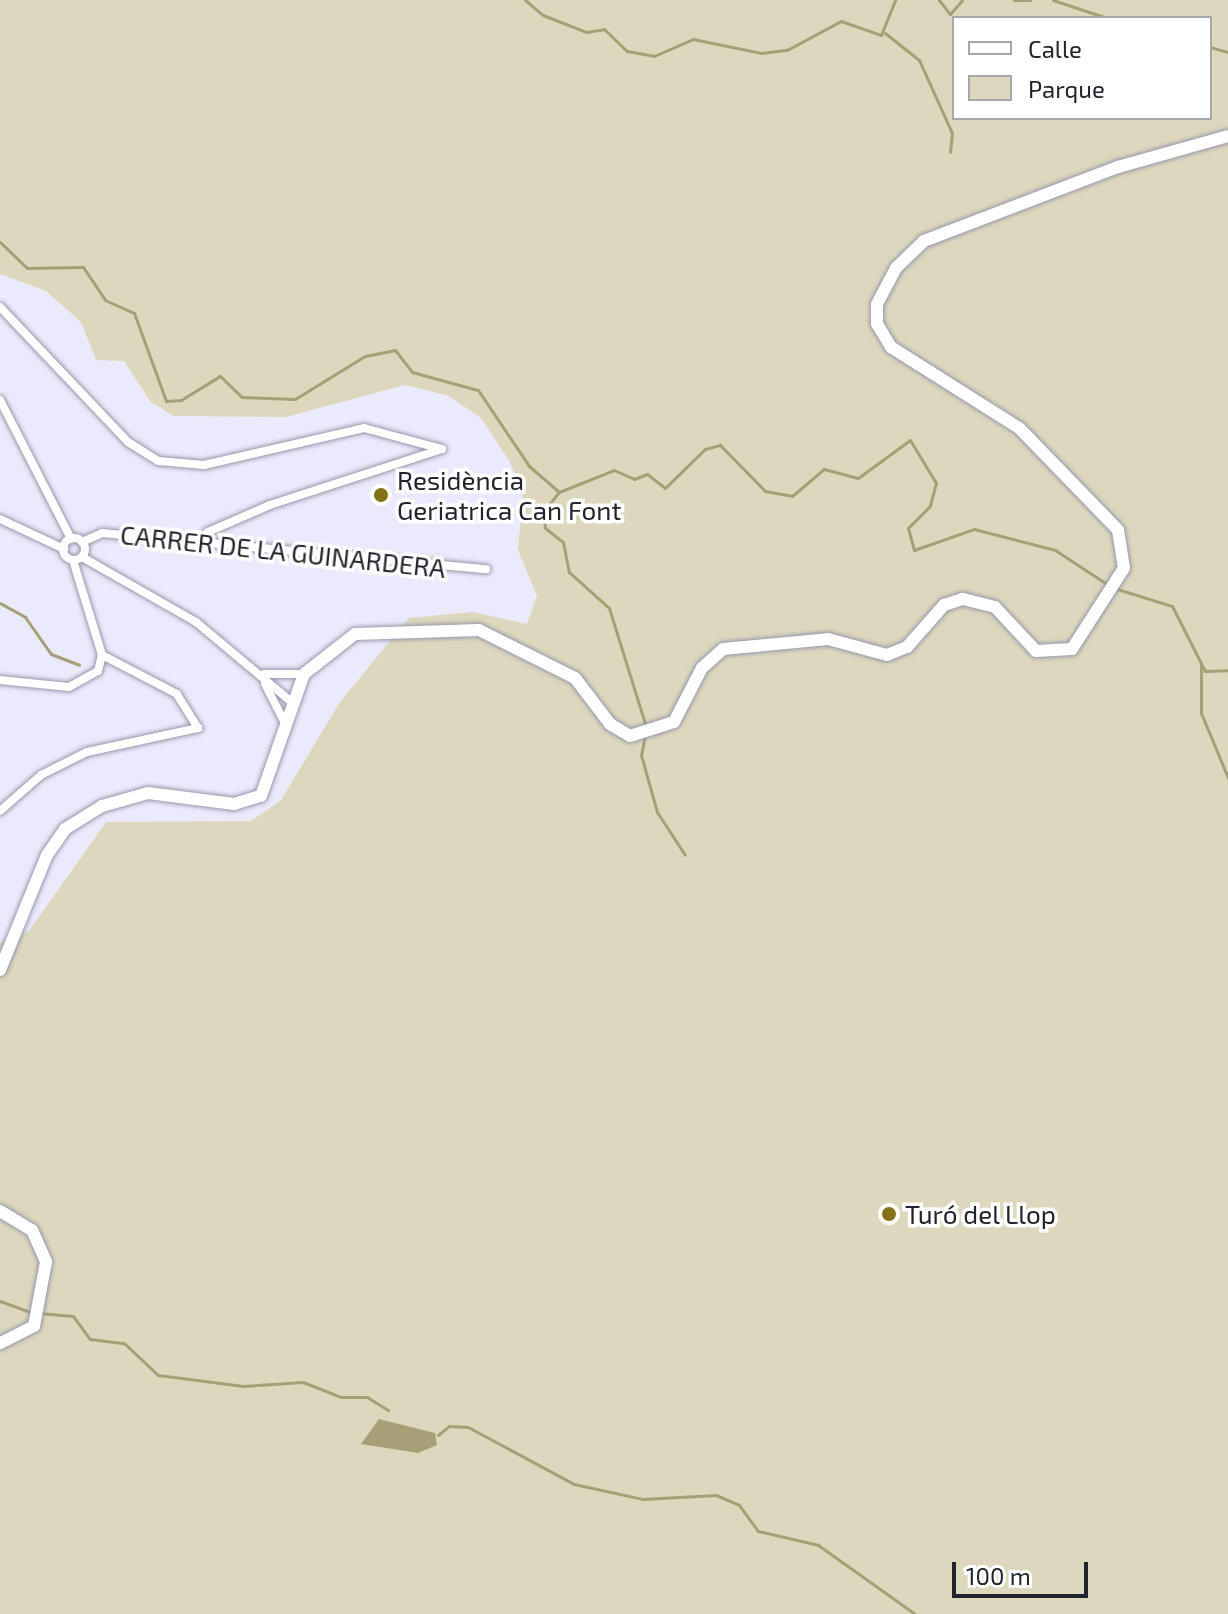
<!DOCTYPE html>
<meta charset="utf-8">
<style>
body{margin:0}
#map{position:relative;width:1228px;height:1614px;overflow:hidden;background:#ebeafc;font-family:"Exo 2",sans-serif}
div>[style]{position:absolute}
.green>*{inset:0;background:#ddd8bd}
.water>*{inset:0;background:#a69f78}
.stream>*{height:3px;margin:-1.5px;padding:0 1.5px;transform-origin:1.5px;border-radius:1.5px;background:#a69f78}
.roads{filter:drop-shadow(0 0 2px #9998ac) drop-shadow(0 0 2px #9998ac)}
.street>*{height:8px;margin:-4px;padding:0 4px;transform-origin:4px;border-radius:4px;background:#fff}
.street>.ring{margin:-4px;padding:0;box-sizing:content-box;background:none;border:8px solid #fff;border-radius:50%}
.secondary>*{height:12px;margin:-6px;padding:0 6px;transform-origin:6px;border-radius:6px;background:#fff}
.dots>*{width:22px;height:22px;translate:-50% -50%;box-sizing:border-box;border:4px solid #fff;border-radius:50%}
span{translate:-50% -50%;white-space:nowrap;text-align:center;line-height:1.15;-webkit-text-stroke:7px #fff;paint-order:stroke}
.poi-label{font-size:26px;color:#23232b}
.left{translate:0 -50%;text-align:left}
.street-label{font-size:26px;color:#23232b}
.legend{position:absolute;left:952px;top:16px;width:260px;height:104px;box-sizing:border-box;background:#fff;border:2px solid #a7a7aa;margin:0;padding:10px 14px;list-style:none;font-size:24px;color:#23232b}
.legend li{display:flex;align-items:center;gap:16px;height:40px}
.legend b{width:40px;border:2px solid #a7a7aa}
.scale{position:absolute;left:952px;top:1562px;width:136px;height:36px;box-sizing:border-box;border:4px solid #23232b;border-top:0;padding-left:10px;font-size:24px;line-height:28px;white-space:nowrap;color:#23232b;-webkit-text-stroke:6px #fff;paint-order:stroke}
</style>
<div id="map">
<div class="green">
<i style="clip-path:polygon(evenodd,0 0,1228px 0,1228px 1614px,0 1614px,0 943px,29px 931px,106px 822px,251px 821px,281px 800px,340px 702px,409px 618px,472px 612px,527px 624px,537px 596px,518px 550px,523px 494px,510px 462px,481px 418px,449px 396px,405px 385px,286px 417px,173px 416px,150px 401px,124px 361px,96px 360px,81px 322px,46px 291px,0 274px,0 0,954px 18px,1210px 18px,1210px 118px,954px 118px,954px 18px)"></i>
</div>
<div class="water">
<i style="clip-path:polygon(379px 1419px,435px 1433px,437px 1445px,418px 1453px,361px 1444px)"></i>
</div>
<div class="stream">
<i style="left:525px;top:0;width:23px;rotate:40deg"></i>
<i style="left:543px;top:15px;width:46px;rotate:21.6deg"></i>
<i style="left:586px;top:32px;width:18px;rotate:-9deg"></i>
<i style="left:604px;top:29px;width:32px;rotate:44deg"></i>
<i style="left:627px;top:51px;width:27px;rotate:10deg"></i>
<i style="left:654px;top:56px;width:43px;rotate:-23.6deg"></i>
<i style="left:693px;top:39px;width:69px;rotate:11.6deg"></i>
<i style="left:761px;top:53px;width:26px;rotate:-7deg"></i>
<i style="left:787px;top:50px;width:61px;rotate:-28.2deg"></i>
<i style="left:841px;top:21px;width:42px;rotate:19.3deg"></i>
<i style="left:881px;top:35px;width:38px;rotate:-68deg"></i>
<i style="left:939px;top:0;width:18px;rotate:52deg"></i>
<i style="left:950px;top:14px;width:18px;rotate:-49deg"></i>
<i style="left:1014px;top:0;width:16px"></i>
<i style="left:1053px;top:0;width:57px;rotate:18.4deg"></i>
<i style="left:885px;top:33px;width:43px;rotate:38.5deg"></i>
<i style="left:919px;top:60px;width:80px;rotate:65.7deg"></i>
<i style="left:952px;top:133px;width:19px;rotate:96deg"></i>
<i style="left:1210px;top:47px;width:19px;rotate:16deg"></i>
<i style="left:0;top:242px;width:37px;rotate:44deg"></i>
<i style="left:27px;top:268px;width:56px;rotate:-1deg"></i>
<i style="left:83px;top:267px;width:40px;rotate:56deg"></i>
<i style="left:105px;top:300px;width:32px;rotate:24deg"></i>
<i style="left:134px;top:313px;width:94px;rotate:70deg"></i>
<i style="left:166px;top:401px;width:15px;rotate:-4deg"></i>
<i style="left:181px;top:400px;width:46px;rotate:-31.6deg"></i>
<i style="left:220px;top:376px;width:30px;rotate:44deg"></i>
<i style="left:242px;top:397px;width:53px;rotate:2.2deg"></i>
<i style="left:295px;top:399px;width:82px;rotate:-31.6deg"></i>
<i style="left:365px;top:356px;width:31px;rotate:-11deg"></i>
<i style="left:395px;top:350px;width:28px;rotate:52deg"></i>
<i style="left:412px;top:372px;width:68px;rotate:15.3deg"></i>
<i style="left:478px;top:390px;width:92px;rotate:56.1deg"></i>
<i style="left:529px;top:466px;width:40px;rotate:41deg"></i>
<i style="left:559px;top:492px;width:26px;rotate:129deg"></i>
<i style="left:543px;top:512px;width:16px;rotate:83deg"></i>
<i style="left:545px;top:528px;width:23px;rotate:38deg"></i>
<i style="left:563px;top:542px;width:31px;rotate:79deg"></i>
<i style="left:569px;top:572px;width:54px;rotate:42deg"></i>
<i style="left:609px;top:608px;width:125px;rotate:72.7deg"></i>
<i style="left:559px;top:492px;width:59px;rotate:-21.8deg"></i>
<i style="left:614px;top:470px;width:22px;rotate:24deg"></i>
<i style="left:634px;top:479px;width:14px;rotate:-21deg"></i>
<i style="left:647px;top:474px;width:23px;rotate:38deg"></i>
<i style="left:665px;top:488px;width:56px;rotate:-44.3deg"></i>
<i style="left:705px;top:449px;width:16px;rotate:-15deg"></i>
<i style="left:720px;top:445px;width:64px;rotate:45.6deg"></i>
<i style="left:765px;top:491px;width:27px;rotate:10deg"></i>
<i style="left:792px;top:496px;width:42px;rotate:-40.2deg"></i>
<i style="left:824px;top:469px;width:35px;rotate:15deg"></i>
<i style="left:858px;top:478px;width:64px;rotate:-36.2deg"></i>
<i style="left:910px;top:440px;width:50px;rotate:58.8deg"></i>
<i style="left:936px;top:483px;width:24px;rotate:105deg"></i>
<i style="left:930px;top:506px;width:31px;rotate:135deg"></i>
<i style="left:908px;top:528px;width:23px;rotate:75deg"></i>
<i style="left:914px;top:550px;width:64px;rotate:-19.3deg"></i>
<i style="left:974px;top:529px;width:84px;rotate:14.5deg"></i>
<i style="left:1055px;top:550px;width:66px;rotate:33.2deg"></i>
<i style="left:1117px;top:589px;width:58px;rotate:17.2deg"></i>
<i style="left:1172px;top:606px;width:73px;rotate:63.1deg"></i>
<i style="left:1205px;top:671px;width:23px;rotate:-2deg"></i>
<i style="left:0;top:603px;width:29px;rotate:29deg"></i>
<i style="left:25px;top:617px;width:45px;rotate:54.9deg"></i>
<i style="left:51px;top:654px;width:30px;rotate:21deg"></i>
<i style="left:1201px;top:663px;width:50px;rotate:90deg"></i>
<i style="left:1201px;top:713px;width:70px;rotate:67.4deg"></i>
<i style="left:645px;top:735px;width:20px;rotate:101deg"></i>
<i style="left:641px;top:755px;width:59px;rotate:74.3deg"></i>
<i style="left:657px;top:812px;width:51px;rotate:56.9deg"></i>
<i style="left:0;top:1301px;width:33px;rotate:20deg"></i>
<i style="left:39px;top:1313px;width:34px;rotate:5deg"></i>
<i style="left:73px;top:1316px;width:29px;rotate:54deg"></i>
<i style="left:90px;top:1339px;width:34px;rotate:7deg"></i>
<i style="left:124px;top:1343px;width:47px;rotate:43.3deg"></i>
<i style="left:158px;top:1375px;width:86px;rotate:7.4deg"></i>
<i style="left:243px;top:1386px;width:60px;rotate:-3.8deg"></i>
<i style="left:303px;top:1382px;width:41px;rotate:21.5deg"></i>
<i style="left:341px;top:1397px;width:26px"></i>
<i style="left:367px;top:1397px;width:25px;rotate:32deg"></i>
<i style="left:438px;top:1435px;width:14px;rotate:-39deg"></i>
<i style="left:449px;top:1426px;width:19px;rotate:3deg"></i>
<i style="left:468px;top:1427px;width:120px;rotate:28.3deg"></i>
<i style="left:574px;top:1484px;width:71px;rotate:12.3deg"></i>
<i style="left:643px;top:1499px;width:73px;rotate:-3.1deg"></i>
<i style="left:716px;top:1495px;width:25px;rotate:23deg"></i>
<i style="left:739px;top:1505px;width:32px;rotate:54deg"></i>
<i style="left:758px;top:1531px;width:62px;rotate:13.1deg"></i>
<i style="left:818px;top:1545px;width:119px;rotate:35.4deg"></i>
</div>
<div class="roads">
<div class="street">
<i style="left:0;top:307px;width:186px;rotate:46.5deg"></i>
<i style="left:128px;top:442px;width:36px;rotate:32deg"></i>
<i style="left:159px;top:461px;width:45px;rotate:5.1deg"></i>
<i style="left:204px;top:465px;width:164px;rotate:-13deg"></i>
<i style="left:364px;top:428px;width:81px;rotate:15.1deg"></i>
<i style="left:442px;top:449px;width:181px;rotate:162deg"></i>
<i style="left:270px;top:505px;width:68px;rotate:156.5deg"></i>
<i style="left:208px;top:532px;width:14px;rotate:129deg"></i>
<i style="left:0;top:400px;width:156px;rotate:62.9deg"></i>
<i style="left:0;top:519px;width:71px;rotate:25.1deg"></i>
<i class="ring" style="left:63px;top:538px;width:14px;height:14px"></i>
<i style="left:82px;top:542px;width:22px;rotate:-24deg"></i>
<i style="left:102px;top:533px;width:386px;rotate:5.4deg"></i>
<i style="left:82px;top:557px;width:131px;rotate:29.7deg"></i>
<i style="left:196px;top:622px;width:126px;rotate:39.9deg"></i>
<i style="left:264px;top:674px;width:40px"></i>
<i style="left:0;top:680px;width:69px;rotate:5.8deg"></i>
<i style="left:69px;top:687px;width:33px;rotate:-29deg"></i>
<i style="left:98px;top:671px;width:16px;rotate:-76deg"></i>
<i style="left:102px;top:655px;width:99px;rotate:-107deg"></i>
<i style="left:265px;top:684px;width:46px;rotate:62.9deg"></i>
<i style="left:0;top:811px;width:55px;rotate:-41.3deg"></i>
<i style="left:41px;top:775px;width:51px;rotate:-26.6deg"></i>
<i style="left:87px;top:752px;width:114px;rotate:-12.2deg"></i>
<i style="left:198px;top:728px;width:40px;rotate:-122deg"></i>
<i style="left:177px;top:694px;width:85px;rotate:-152.5deg"></i>
</div>
<div class="secondary">
<i style="left:0;top:970px;width:124px;rotate:-67.8deg"></i>
<i style="left:47px;top:855px;width:32px;rotate:-55deg"></i>
<i style="left:65px;top:829px;width:44px;rotate:-31.9deg"></i>
<i style="left:102px;top:806px;width:48px;rotate:-15.8deg"></i>
<i style="left:148px;top:793px;width:87px;rotate:7.3deg"></i>
<i style="left:234px;top:804px;width:28px;rotate:-17deg"></i>
<i style="left:261px;top:796px;width:129px;rotate:-70.6deg"></i>
<i style="left:304px;top:674px;width:65px;rotate:-38.1deg"></i>
<i style="left:355px;top:634px;width:124px;rotate:-1.8deg"></i>
<i style="left:479px;top:630px;width:107px;rotate:26.6deg"></i>
<i style="left:575px;top:678px;width:58px;rotate:52.7deg"></i>
<i style="left:610px;top:724px;width:23px;rotate:31deg"></i>
<i style="left:630px;top:736px;width:46px;rotate:-17.7deg"></i>
<i style="left:674px;top:722px;width:61px;rotate:-62.6deg"></i>
<i style="left:702px;top:668px;width:28px;rotate:-42deg"></i>
<i style="left:723px;top:649px;width:105px;rotate:-5.4deg"></i>
<i style="left:828px;top:639px;width:61px;rotate:15.2deg"></i>
<i style="left:887px;top:655px;width:22px;rotate:-22deg"></i>
<i style="left:907px;top:647px;width:56px;rotate:-48.6deg"></i>
<i style="left:944px;top:605px;width:20px;rotate:-18deg"></i>
<i style="left:963px;top:599px;width:33px;rotate:14deg"></i>
<i style="left:995px;top:607px;width:60px;rotate:47deg"></i>
<i style="left:1036px;top:651px;width:36px;rotate:-3deg"></i>
<i style="left:1072px;top:649px;width:96px;rotate:-57.3deg"></i>
<i style="left:1124px;top:568px;width:38px;rotate:-99deg"></i>
<i style="left:1118px;top:530px;width:142px;rotate:-134.1deg"></i>
<i style="left:1019px;top:428px;width:151px;rotate:-147.7deg"></i>
<i style="left:891px;top:347px;width:27px;rotate:-121deg"></i>
<i style="left:877px;top:324px;width:20px;rotate:-90deg"></i>
<i style="left:877px;top:304px;width:41px;rotate:-62.2deg"></i>
<i style="left:896px;top:268px;width:39px;rotate:-44deg"></i>
<i style="left:924px;top:241px;width:208px;rotate:-20.9deg"></i>
<i style="left:1118px;top:167px;width:114px;rotate:-15.7deg"></i>
<i style="left:0;top:1211px;width:37px;rotate:31deg"></i>
<i style="left:32px;top:1230px;width:35px;rotate:66deg"></i>
<i style="left:46px;top:1262px;width:65px;rotate:100.6deg"></i>
<i style="left:34px;top:1326px;width:38px;rotate:153deg"></i>
</div>
</div>
<div class="dots">
<i style="left:381px;top:495px;background:#837314"></i>
<i style="left:889px;top:1214px;background:#837314"></i>
</div>
<div class="poi-label">
<span class="left" style="left:397px;top:495px">Residència<br>Geriatrica Can Font</span>
<span class="left" style="left:905px;top:1214px">Turó del Llop</span>
</div>
<div class="street-label">
<span style="left:283px;top:551px;rotate:6deg">CARRER DE LA GUINARDERA</span>
</div>
<ul class="legend">
<li><b style="height:10px;background:#fff"></b>Calle</li>
<li><b style="height:22px;background:#ddd8bd"></b>Parque</li>
</ul>
<div class="scale">100 m</div>
</div>
